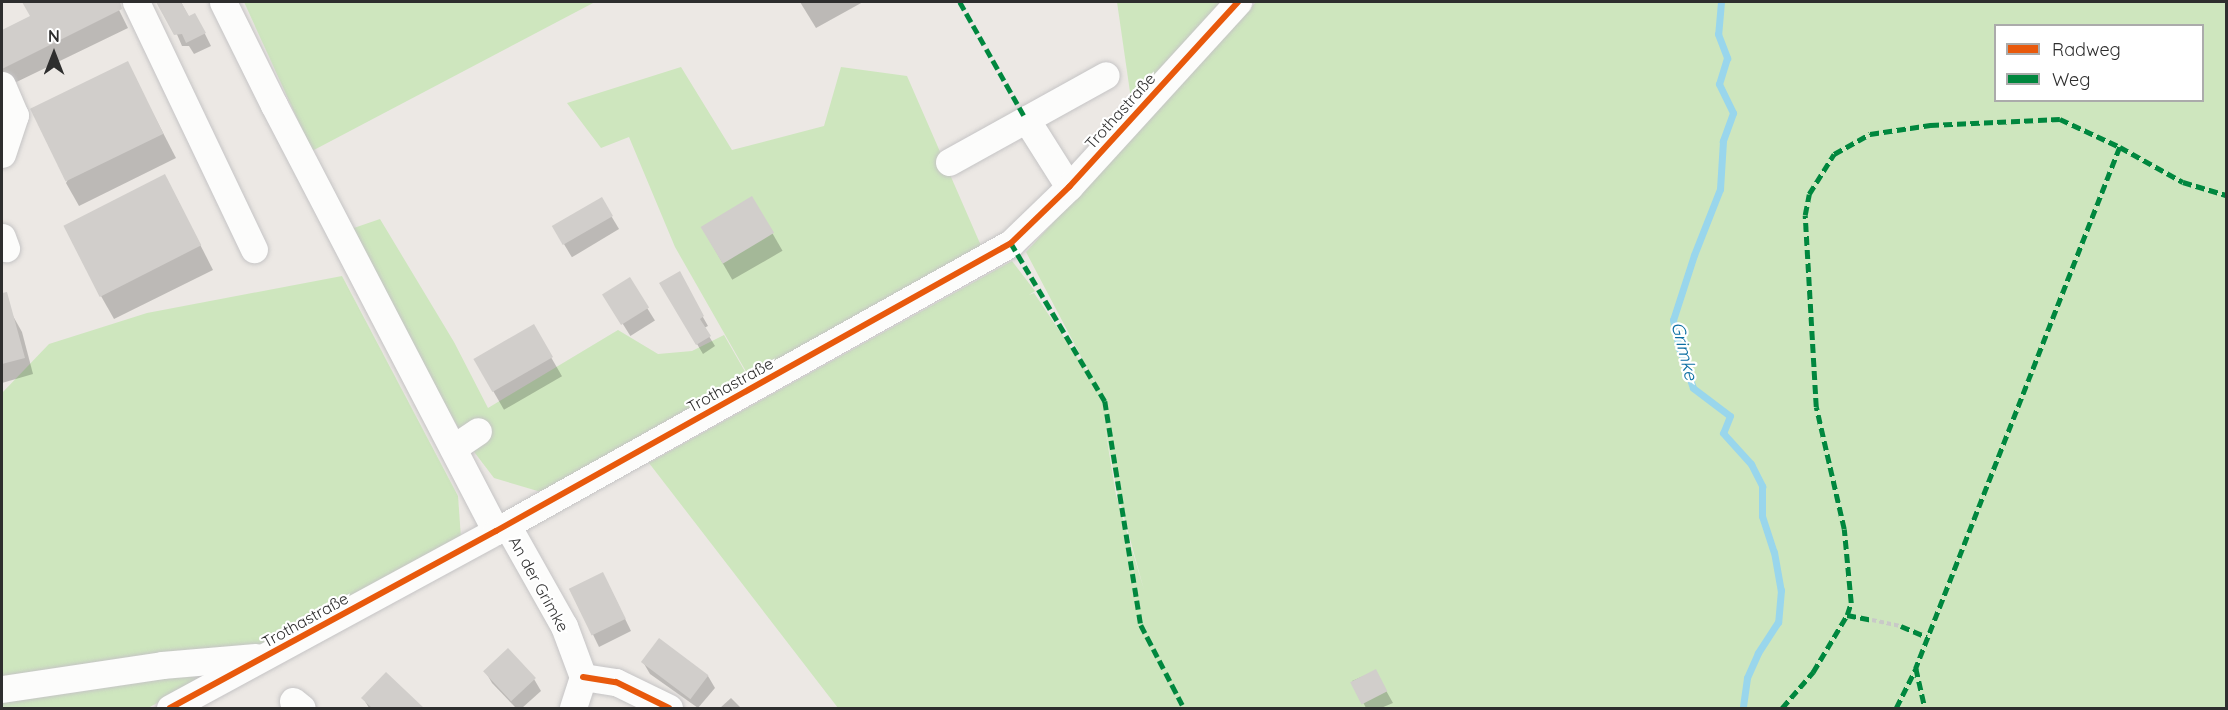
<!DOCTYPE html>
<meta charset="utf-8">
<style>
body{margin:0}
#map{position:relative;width:2228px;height:710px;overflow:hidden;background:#ece8e4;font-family:Quicksand,sans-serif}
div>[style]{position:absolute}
.green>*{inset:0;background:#cee6be}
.shadow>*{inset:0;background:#0003;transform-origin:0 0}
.stream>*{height:7px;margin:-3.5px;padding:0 3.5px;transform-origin:3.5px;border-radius:3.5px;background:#99d6ec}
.building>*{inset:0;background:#d1cecb;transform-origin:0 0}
.path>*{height:4px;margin-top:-2px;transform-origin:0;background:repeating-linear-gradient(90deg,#c9c9c8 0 4.5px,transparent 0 7.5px)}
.roads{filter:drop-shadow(0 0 2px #c5c4c5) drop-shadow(0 0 2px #c5c4c5)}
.minor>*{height:27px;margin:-13.5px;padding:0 13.5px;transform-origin:13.5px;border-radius:13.5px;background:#fcfcfb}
.quiet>*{height:4.5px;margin-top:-2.25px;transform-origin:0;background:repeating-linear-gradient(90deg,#00873e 0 9px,transparent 0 13.5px)}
.cycleway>*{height:6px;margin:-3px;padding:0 3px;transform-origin:3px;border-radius:3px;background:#e8590c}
span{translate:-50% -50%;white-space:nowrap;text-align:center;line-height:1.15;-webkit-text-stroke:4.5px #fff;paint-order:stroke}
.street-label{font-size:16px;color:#2e2e2e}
.water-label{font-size:18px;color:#0d6fa3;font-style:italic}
.frame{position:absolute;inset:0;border:3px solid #2e2e2e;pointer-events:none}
.legend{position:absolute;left:1994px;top:24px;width:210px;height:78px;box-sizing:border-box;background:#fff;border:2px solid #ababab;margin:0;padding:8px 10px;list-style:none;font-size:18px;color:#2e2e2e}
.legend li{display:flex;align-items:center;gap:12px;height:30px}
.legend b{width:30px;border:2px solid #ababab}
.north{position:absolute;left:24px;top:24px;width:60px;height:60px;-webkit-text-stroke:4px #fff;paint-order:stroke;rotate:0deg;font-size:16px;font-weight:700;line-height:24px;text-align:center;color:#2e2e2e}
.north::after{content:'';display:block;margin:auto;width:21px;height:27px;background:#2e2e2e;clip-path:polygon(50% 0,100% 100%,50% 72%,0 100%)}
</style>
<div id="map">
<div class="green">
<i style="clip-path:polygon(244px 2px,595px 2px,312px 151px)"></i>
<i style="clip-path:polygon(1117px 2px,1225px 2px,1132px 106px)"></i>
<i style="clip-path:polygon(evenodd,1256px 2px,2226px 2px,2226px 708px,838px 708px,649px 463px,1012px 261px,1035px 291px,1029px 295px,1034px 293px,1096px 385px,1026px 252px,1256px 2px,1996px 26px,2202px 26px,2202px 100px,1996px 100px,1996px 26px,1256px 2px,1105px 428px,1118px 495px,1144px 590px,1116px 495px,1105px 428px)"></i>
<i style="clip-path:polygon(681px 67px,732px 150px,824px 126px,841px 67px,907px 76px,982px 248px,748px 375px,675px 247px,629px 137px,601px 148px,567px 103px)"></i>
<i style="clip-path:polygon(380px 219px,454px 342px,488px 408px,618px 330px,658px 354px,692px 351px,724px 335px,747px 375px,541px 492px,494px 478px,465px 440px,348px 230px)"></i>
<i style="clip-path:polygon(342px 276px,458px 496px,461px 538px,148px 708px,2px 708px,2px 393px,49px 344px,147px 313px)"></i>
</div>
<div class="shadow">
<i style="clip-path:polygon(24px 2px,115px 2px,128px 28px,2px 89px,2px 32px,32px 17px)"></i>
<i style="clip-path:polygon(163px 2px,181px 2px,189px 17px,201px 26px,211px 46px,194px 54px,189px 46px,182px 46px)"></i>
<i style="clip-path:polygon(800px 2px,863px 2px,816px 28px)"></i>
<i style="clip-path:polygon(127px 63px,176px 158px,79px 206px,66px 183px)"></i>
<i style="left:752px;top:198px;width:61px;height:58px;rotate:60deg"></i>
<i style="clip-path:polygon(177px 199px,213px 270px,114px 319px,101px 296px)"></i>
<i style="left:601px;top:199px;width:35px;height:55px;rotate:59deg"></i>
<i style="left:629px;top:279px;width:49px;height:29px;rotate:58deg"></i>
<i style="clip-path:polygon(661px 284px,691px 296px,708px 326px,704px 328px,715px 346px,703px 354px)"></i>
<i style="clip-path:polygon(13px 316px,22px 332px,33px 374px,2px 383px,2px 319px)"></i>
<i style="left:533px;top:326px;width:58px;height:67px;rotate:60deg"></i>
<i style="clip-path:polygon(609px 586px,631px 631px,599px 647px,571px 589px)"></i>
<i style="clip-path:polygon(643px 662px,708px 676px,715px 688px,698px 708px,650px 674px)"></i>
<i style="clip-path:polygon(485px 671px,534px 679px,541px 691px,522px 708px,516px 708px,492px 683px)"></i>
<i style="clip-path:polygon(1375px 671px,1393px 703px,1381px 708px,1366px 708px,1352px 681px)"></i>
<i style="clip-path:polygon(363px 698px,417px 704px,420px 708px,369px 708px)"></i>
<i style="clip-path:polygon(731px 698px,741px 708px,720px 708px)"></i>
</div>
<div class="stream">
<i style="left:1721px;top:2px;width:32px;rotate:95deg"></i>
<i style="left:1718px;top:34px;width:26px;rotate:69deg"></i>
<i style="left:1727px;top:58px;width:27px;rotate:107deg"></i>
<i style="left:1719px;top:84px;width:32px;rotate:64deg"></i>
<i style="left:1733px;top:113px;width:30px;rotate:110deg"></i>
<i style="left:1723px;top:141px;width:48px;rotate:93.6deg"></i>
<i style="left:1720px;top:189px;width:71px;rotate:111.5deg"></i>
<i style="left:1694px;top:255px;width:68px;rotate:107.9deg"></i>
<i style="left:1673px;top:320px;width:29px;rotate:78deg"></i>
<i style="left:1679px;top:348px;width:42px;rotate:70.7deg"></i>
<i style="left:1693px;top:388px;width:46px;rotate:37.1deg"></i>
<i style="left:1730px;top:416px;width:18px;rotate:112deg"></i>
<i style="left:1723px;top:433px;width:42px;rotate:47.9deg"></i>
<i style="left:1751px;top:464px;width:25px;rotate:63deg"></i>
<i style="left:1762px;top:486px;width:30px;rotate:90deg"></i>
<i style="left:1762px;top:516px;width:38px;rotate:72deg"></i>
<i style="left:1774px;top:552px;width:39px;rotate:80deg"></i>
<i style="left:1781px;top:590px;width:32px;rotate:95deg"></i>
<i style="left:1778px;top:622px;width:37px;rotate:123deg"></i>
<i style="left:1758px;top:653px;width:27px;rotate:114deg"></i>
<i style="left:1747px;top:678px;width:30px;rotate:98deg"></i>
</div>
<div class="building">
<i style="clip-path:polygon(22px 2px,120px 2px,122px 9px,2px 69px,2px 30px,30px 16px)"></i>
<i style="clip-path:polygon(156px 2px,181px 2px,189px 16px,195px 13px,206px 33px,186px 43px,182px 34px,174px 35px)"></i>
<i style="left:128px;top:61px;width:81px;height:109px;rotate:64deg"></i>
<i style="left:165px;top:174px;width:80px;height:114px;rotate:63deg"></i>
<i style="left:752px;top:196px;width:43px;height:60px;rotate:59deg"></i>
<i style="left:602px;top:197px;width:22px;height:58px;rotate:60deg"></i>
<i style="clip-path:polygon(680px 271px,704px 316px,700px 319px,711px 336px,696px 345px,659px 283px)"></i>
<i style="left:630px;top:277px;width:36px;height:33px;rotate:58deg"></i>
<i style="clip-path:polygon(7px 292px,25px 358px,2px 364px,2px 293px)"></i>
<i style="left:534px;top:324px;width:38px;height:70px;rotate:60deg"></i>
<i style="left:603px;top:572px;width:52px;height:38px;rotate:64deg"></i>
<i style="left:659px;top:638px;width:62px;height:30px;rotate:37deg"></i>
<i style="left:508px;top:648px;width:41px;height:34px;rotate:47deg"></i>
<i style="left:1376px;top:669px;width:25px;height:29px;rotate:63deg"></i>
<i style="clip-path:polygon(386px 672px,424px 708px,372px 708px,361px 698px)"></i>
</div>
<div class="path">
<i style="left:1872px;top:620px;width:30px;rotate:12deg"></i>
</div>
<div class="roads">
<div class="minor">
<i style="left:136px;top:2px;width:274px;rotate:64.5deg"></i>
<i style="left:223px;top:2px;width:115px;rotate:63.7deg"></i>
<i style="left:274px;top:105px;width:480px;rotate:62.5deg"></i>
<i style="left:2px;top:85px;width:33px;rotate:67deg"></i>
<i style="left:15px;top:115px;width:41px;rotate:108.4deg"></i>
<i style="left:1026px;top:119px;width:80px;rotate:57.7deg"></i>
<i style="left:949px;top:162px;width:179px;rotate:-29deg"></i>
<i style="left:2px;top:237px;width:12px;rotate:70deg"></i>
<i style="left:453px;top:448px;width:30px;rotate:-34deg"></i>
<i style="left:507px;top:525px;width:116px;rotate:60.6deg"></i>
<i style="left:564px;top:626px;width:54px;rotate:69.6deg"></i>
<i style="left:583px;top:677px;width:33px;rotate:108deg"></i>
<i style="left:583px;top:677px;width:33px;rotate:9deg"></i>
<i style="left:616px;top:682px;width:59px;rotate:26.1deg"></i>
<i style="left:2px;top:689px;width:162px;rotate:-8.5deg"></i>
<i style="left:162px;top:665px;width:94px;rotate:-4.9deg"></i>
<i style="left:293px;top:701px;width:11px;rotate:38deg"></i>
<i style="left:170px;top:708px;width:371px;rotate:-28.5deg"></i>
<i style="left:496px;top:531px;width:590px;rotate:-29.21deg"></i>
<i style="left:1011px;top:243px;width:81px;rotate:-44deg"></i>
<i style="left:1069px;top:187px;width:251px;rotate:-47.6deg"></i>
</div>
</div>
<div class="quiet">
<i style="left:960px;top:2px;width:134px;rotate:60.6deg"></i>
<i style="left:2120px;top:147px;width:72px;rotate:29.1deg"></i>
<i style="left:2183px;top:182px;width:45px;rotate:16.8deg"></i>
<i style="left:1011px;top:243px;width:184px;rotate:59.3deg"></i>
<i style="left:1105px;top:401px;width:227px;rotate:80.9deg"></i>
<i style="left:1141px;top:625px;width:93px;rotate:62.6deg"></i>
<i style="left:1847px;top:615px;width:25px;rotate:11deg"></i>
<i style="left:1901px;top:626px;width:28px;rotate:23deg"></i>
<i style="left:1782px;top:708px;width:48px;rotate:-49.3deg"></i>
<i style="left:1813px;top:672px;width:66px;rotate:-59.2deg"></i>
<i style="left:1847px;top:615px;width:13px;rotate:-72deg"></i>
<i style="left:1851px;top:603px;width:74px;rotate:-95.4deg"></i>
<i style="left:1844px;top:529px;width:125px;rotate:-102.9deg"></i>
<i style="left:1816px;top:407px;width:192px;rotate:-93.3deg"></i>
<i style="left:1805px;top:215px;width:21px;rotate:-79deg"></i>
<i style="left:1809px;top:194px;width:47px;rotate:-58deg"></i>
<i style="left:1834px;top:154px;width:41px;rotate:-29.1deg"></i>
<i style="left:1870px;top:134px;width:61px;rotate:-8.5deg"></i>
<i style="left:1930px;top:125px;width:130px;rotate:-2.6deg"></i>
<i style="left:2060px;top:119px;width:66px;rotate:25deg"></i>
<i style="left:2120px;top:147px;width:560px;rotate:111.38deg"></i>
<i style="left:1916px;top:668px;width:41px;rotate:77.3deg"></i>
<i style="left:1896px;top:708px;width:45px;rotate:-63.4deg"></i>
</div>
<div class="cycleway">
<i style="left:583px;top:677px;width:33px;rotate:9deg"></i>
<i style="left:616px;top:682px;width:59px;rotate:26.1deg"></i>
<i style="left:170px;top:708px;width:371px;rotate:-28.5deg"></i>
<i style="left:496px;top:531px;width:590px;rotate:-29.21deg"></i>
<i style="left:1011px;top:243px;width:81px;rotate:-44deg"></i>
<i style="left:1069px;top:187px;width:251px;rotate:-47.6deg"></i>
</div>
<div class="street-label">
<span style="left:1120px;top:111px;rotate:-48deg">Trothastraße</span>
<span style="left:730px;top:385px;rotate:-29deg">Trothastraße</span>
<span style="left:539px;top:584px;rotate:61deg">An der Grimke</span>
<span style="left:305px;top:620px;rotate:-29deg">Trothastraße</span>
</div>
<div class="water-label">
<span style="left:1684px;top:351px;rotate:76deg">Grimke</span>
</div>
<div class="frame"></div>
<ul class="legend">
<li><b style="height:8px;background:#e8590c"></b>Radweg</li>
<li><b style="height:8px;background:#00873e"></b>Weg</li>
</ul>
<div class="north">N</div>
</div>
